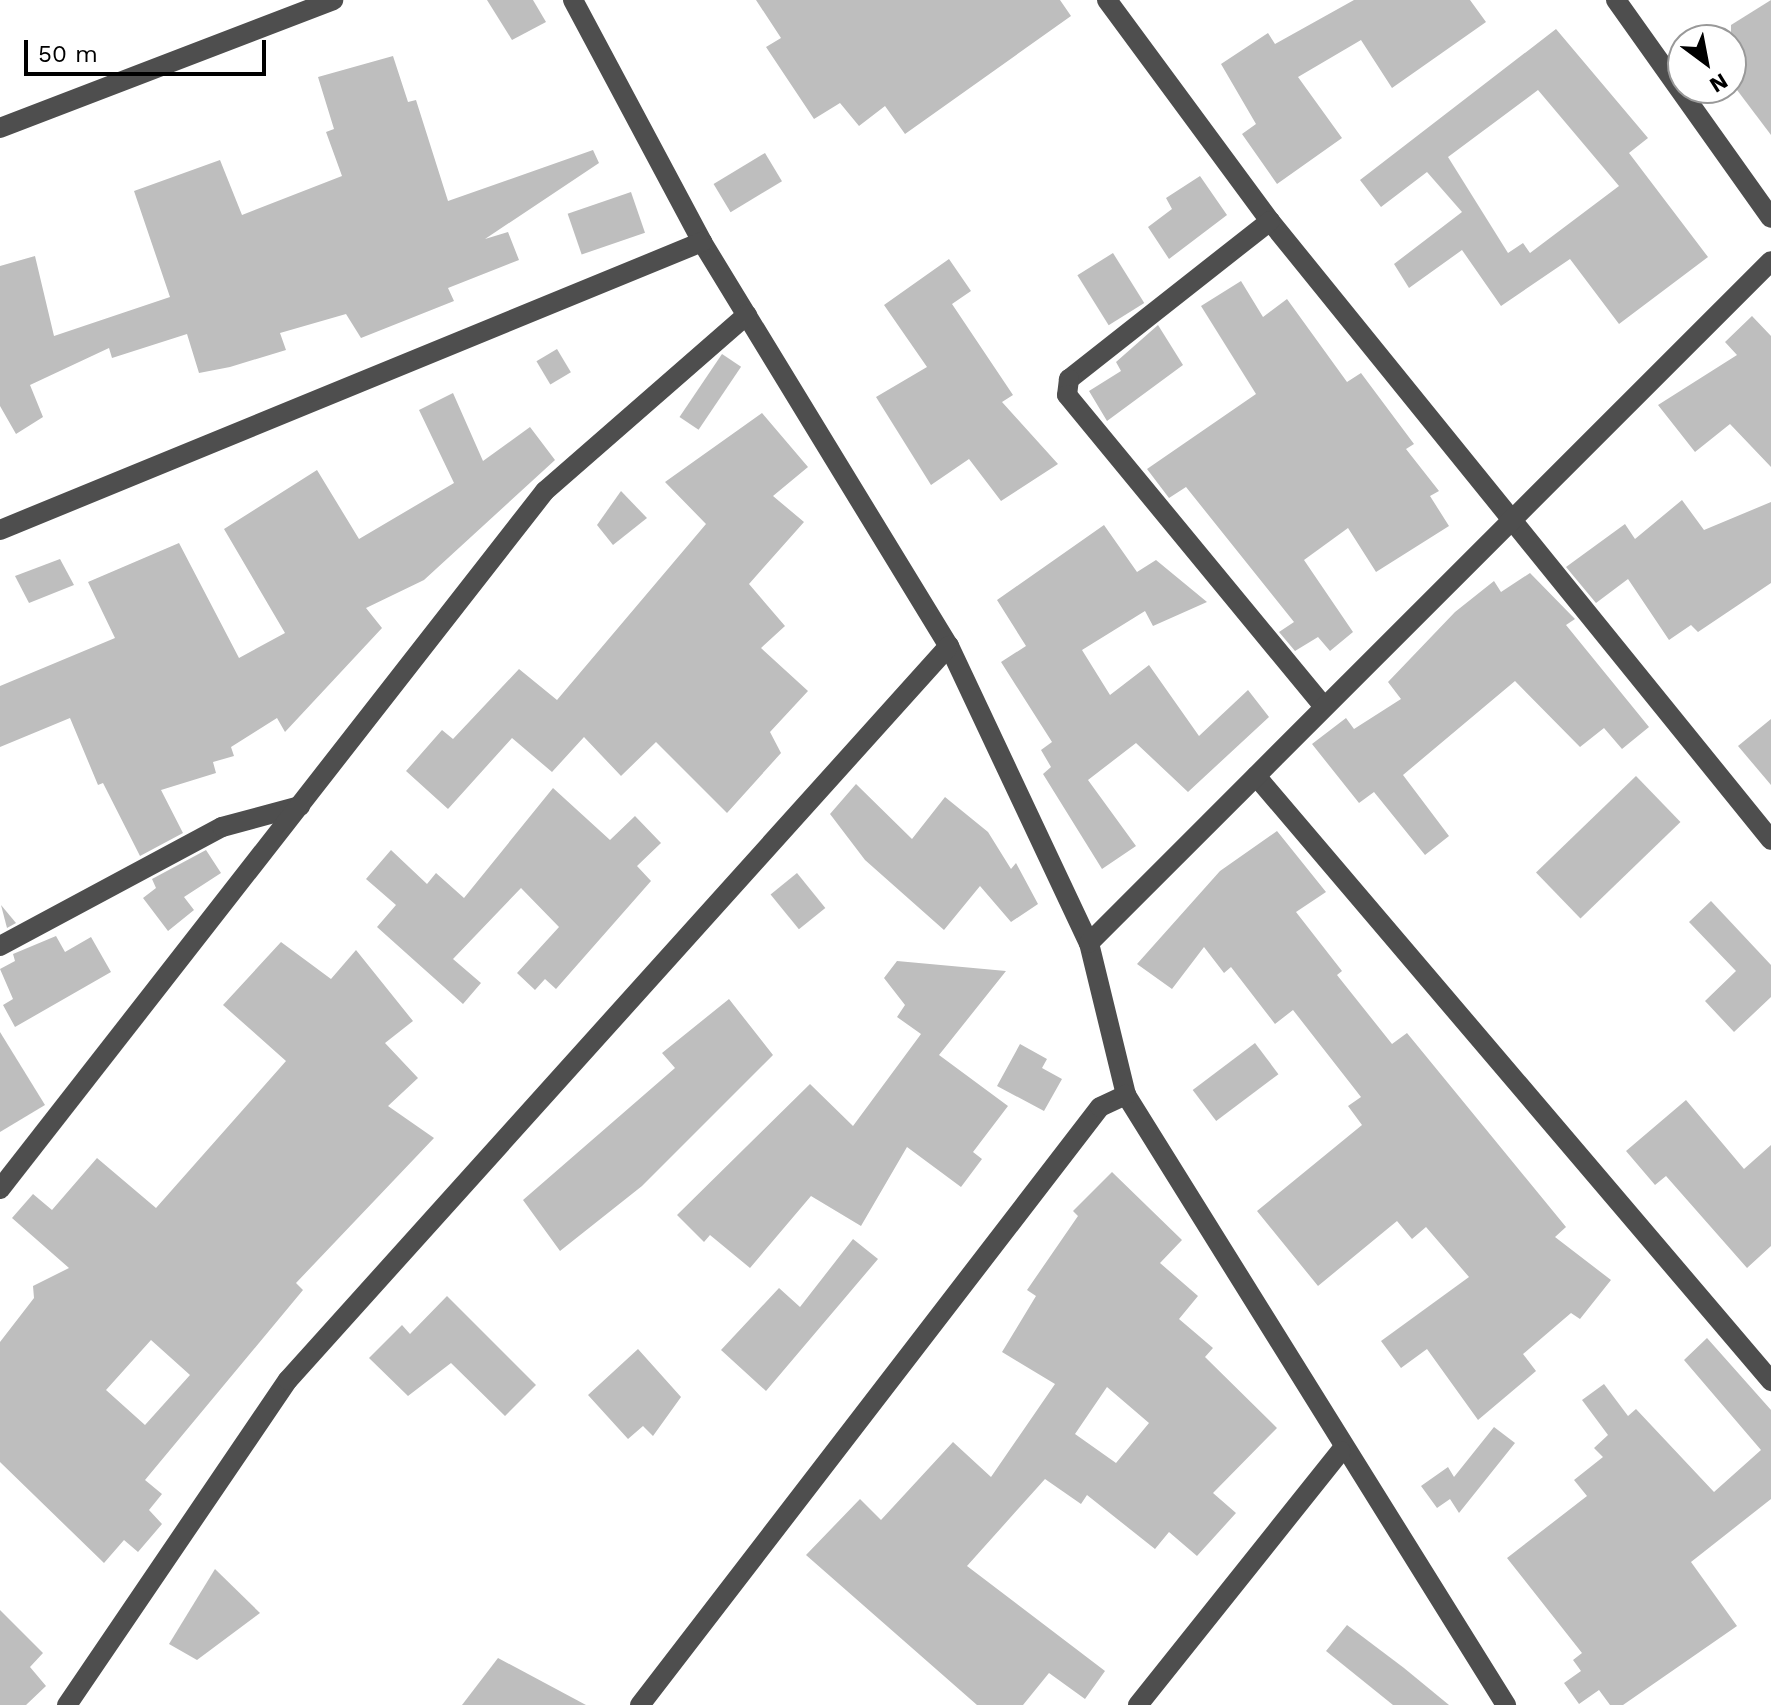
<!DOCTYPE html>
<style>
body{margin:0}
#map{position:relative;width:1771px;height:1705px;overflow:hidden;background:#fff;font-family:"Work Sans",sans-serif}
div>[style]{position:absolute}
.building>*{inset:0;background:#bebebe;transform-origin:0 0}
.minor>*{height:20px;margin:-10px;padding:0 10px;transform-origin:10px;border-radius:10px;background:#4e4e4e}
span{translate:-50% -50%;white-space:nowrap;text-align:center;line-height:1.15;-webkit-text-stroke:8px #fff;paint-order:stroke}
.north{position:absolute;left:1667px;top:24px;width:80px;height:80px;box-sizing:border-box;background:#fff;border:2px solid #999;border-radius:50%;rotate:148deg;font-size:22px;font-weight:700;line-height:32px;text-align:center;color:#000}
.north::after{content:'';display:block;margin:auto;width:28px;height:36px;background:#000;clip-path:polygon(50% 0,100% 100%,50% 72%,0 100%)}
.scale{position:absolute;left:24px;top:40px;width:242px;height:36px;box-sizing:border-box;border:4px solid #000;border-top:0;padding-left:10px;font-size:24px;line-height:28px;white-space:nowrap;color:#000;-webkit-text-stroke:6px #fff;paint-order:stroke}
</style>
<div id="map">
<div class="building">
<i style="clip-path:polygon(487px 0,533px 0,546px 22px,512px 40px)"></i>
<i style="clip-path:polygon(756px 0,1060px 0,1071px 16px,905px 134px,885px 106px,859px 126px,840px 103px,814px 119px,766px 47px,781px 38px)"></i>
<i style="clip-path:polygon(1354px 0,1470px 0,1486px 22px,1392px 88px,1361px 40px,1298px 77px,1342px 138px,1277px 184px,1242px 134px,1256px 124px,1221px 64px,1268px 33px,1275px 44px)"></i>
<i style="clip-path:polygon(1771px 0,1771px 135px,1731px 82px,1731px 25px)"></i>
<i style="clip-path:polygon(evenodd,1556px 29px,1648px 138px,1629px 153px,1708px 257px,1619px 324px,1570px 259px,1501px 306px,1462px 250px,1409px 288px,1394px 264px,1462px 212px,1427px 172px,1381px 207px,1360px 180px,1556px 29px,1538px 90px,1619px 186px,1530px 253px,1523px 243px,1508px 253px,1448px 157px,1538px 90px)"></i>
<i style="clip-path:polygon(393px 56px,408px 102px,416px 100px,448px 201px,593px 150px,599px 163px,485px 239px,508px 232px,519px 260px,448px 288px,454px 301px,361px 338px,346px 314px,280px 333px,286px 350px,230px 367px,199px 373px,187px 334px,112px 358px,109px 348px,30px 385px,43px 417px,16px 434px,0 406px,0 266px,35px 256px,54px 336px,170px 297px,134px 191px,220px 160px,242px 215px,342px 176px,326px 132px,334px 129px,318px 77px)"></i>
<i style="left:765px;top:153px;width:33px;height:60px;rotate:59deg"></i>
<i style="clip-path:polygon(1200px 176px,1227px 215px,1169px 259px,1148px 227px,1172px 209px,1166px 198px)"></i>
<i style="left:631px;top:192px;width:43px;height:67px;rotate:71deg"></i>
<i style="left:1113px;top:253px;width:59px;height:42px;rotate:58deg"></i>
<i style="clip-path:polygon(949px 259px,971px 291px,952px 304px,1013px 395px,1002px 402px,1058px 464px,1001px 501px,969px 459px,931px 485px,876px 397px,927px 367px,884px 305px)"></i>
<i style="clip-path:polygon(1241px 281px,1263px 317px,1287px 299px,1347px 382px,1361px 373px,1414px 444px,1406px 449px,1439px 491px,1430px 496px,1449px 526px,1376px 572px,1348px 528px,1304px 560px,1353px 632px,1330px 651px,1318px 637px,1295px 651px,1279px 632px,1294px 622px,1186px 487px,1169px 498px,1147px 469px,1256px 394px,1201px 306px)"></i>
<i style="clip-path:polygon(1752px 316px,1771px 336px,1771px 467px,1730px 424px,1695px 452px,1658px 405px,1737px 355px,1725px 342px)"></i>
<i style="clip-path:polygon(1158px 325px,1183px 365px,1107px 421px,1089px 391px,1121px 371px,1116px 362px)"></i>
<i style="left:557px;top:349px;width:27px;height:24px;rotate:59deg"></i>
<i style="left:722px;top:354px;width:23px;height:76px;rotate:34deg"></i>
<i style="clip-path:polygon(453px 393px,483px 461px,530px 427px,555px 460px,424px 580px,366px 608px,382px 628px,285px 732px,277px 718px,231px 747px,234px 756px,213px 762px,216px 773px,161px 790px,183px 833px,140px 856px,103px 783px,98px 785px,70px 718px,0 747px,0 686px,115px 638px,88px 582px,179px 543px,239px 658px,285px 633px,224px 529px,317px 470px,359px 539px,454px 483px,419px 410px)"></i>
<i style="clip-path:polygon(762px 413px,808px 467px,773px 496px,804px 522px,749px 584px,785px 626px,761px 648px,808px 691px,770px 732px,781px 753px,727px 813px,656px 742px,621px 776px,584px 737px,552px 772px,512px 738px,448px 809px,406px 771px,442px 730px,453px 739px,519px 669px,557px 700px,706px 524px,665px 482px)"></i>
<i style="clip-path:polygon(621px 491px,647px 518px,613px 545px,597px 525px)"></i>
<i style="clip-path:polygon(1682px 500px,1704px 530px,1771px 502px,1771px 583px,1698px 632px,1691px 625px,1669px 640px,1628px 579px,1596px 603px,1566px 567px,1625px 524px,1635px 539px)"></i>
<i style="clip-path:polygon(1104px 525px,1137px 572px,1156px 560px,1207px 602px,1153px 626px,1145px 611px,1082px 650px,1110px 695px,1149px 665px,1199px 736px,1248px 690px,1269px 717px,1188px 792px,1136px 743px,1088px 780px,1136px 846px,1102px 869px,1043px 774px,1051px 767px,1041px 750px,1052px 742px,1001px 662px,1026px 646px,997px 600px)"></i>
<i style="clip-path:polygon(60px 559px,74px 585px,29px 603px,15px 576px)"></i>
<i style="clip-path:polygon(1530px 573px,1575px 619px,1566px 625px,1649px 727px,1622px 749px,1604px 728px,1580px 747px,1515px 681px,1403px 775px,1449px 836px,1425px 855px,1374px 792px,1359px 803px,1312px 744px,1346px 718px,1354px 729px,1401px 699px,1388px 682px,1455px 612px,1494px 581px,1501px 592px)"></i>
<i style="clip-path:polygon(1771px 719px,1771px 785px,1738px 746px)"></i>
<i style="left:1636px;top:776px;width:64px;height:139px;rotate:46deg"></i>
<i style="clip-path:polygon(856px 784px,912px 839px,945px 797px,988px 832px,1011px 869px,1016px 863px,1038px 904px,1011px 922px,980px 886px,944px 930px,865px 860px,830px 814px)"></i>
<i style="clip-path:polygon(553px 788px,610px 840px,635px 816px,661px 843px,637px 866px,651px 881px,556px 989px,545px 979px,535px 990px,517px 973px,559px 927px,521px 888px,453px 959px,481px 983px,463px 1004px,377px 927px,396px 905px,366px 879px,391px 850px,427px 884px,436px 873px,464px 898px)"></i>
<i style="clip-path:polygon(1277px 831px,1326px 892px,1296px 912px,1342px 971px,1337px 975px,1392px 1044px,1407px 1033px,1566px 1227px,1555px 1237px,1611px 1280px,1580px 1319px,1571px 1313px,1523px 1354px,1536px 1371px,1478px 1420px,1427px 1349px,1401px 1368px,1381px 1341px,1469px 1277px,1426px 1227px,1412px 1239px,1397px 1221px,1318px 1286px,1257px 1211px,1362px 1125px,1348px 1106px,1361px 1097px,1293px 1010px,1275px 1024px,1231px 967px,1224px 973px,1204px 947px,1172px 989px,1137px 964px,1220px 871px)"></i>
<i style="clip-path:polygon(206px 850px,221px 873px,184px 897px,194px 910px,168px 931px,143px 898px,156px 888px,152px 879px)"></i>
<i style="left:797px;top:873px;width:45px;height:34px;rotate:51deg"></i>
<i style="clip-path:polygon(1711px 901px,1771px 965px,1771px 997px,1734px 1032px,1705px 1001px,1736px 971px,1689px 922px)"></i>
<i style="clip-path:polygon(1px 905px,16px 923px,7px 928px)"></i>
<i style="clip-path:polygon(56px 936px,65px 952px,91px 937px,111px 972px,15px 1027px,3px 1005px,13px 999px,0 969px,15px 961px,13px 954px)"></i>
<i style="clip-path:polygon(evenodd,281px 942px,331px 979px,356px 950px,413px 1021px,385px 1043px,418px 1078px,388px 1106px,434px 1138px,296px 1283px,303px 1290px,145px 1480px,162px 1494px,149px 1510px,162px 1524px,138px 1552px,124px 1540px,104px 1563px,0 1462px,0 1342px,34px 1298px,33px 1286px,69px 1268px,12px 1218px,33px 1194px,52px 1210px,97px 1158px,156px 1208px,286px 1061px,223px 1005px,281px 942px,151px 1340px,190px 1375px,145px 1425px,106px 1390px,151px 1340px)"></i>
<i style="clip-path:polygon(897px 961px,1006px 971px,939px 1055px,1008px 1106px,973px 1152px,982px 1159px,961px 1187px,907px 1147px,861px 1226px,811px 1196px,750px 1268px,710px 1235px,704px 1242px,677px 1215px,810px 1084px,853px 1126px,921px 1034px,897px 1017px,905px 1005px,884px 978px)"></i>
<i style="clip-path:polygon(729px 999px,773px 1055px,642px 1186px,560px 1251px,523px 1200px,675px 1068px,662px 1053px)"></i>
<i style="clip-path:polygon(0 1032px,45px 1105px,0 1132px)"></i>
<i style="left:1255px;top:1043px;width:39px;height:78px;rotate:53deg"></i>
<i style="clip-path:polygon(1020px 1044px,1047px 1059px,1042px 1068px,1062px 1079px,1044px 1111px,997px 1086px)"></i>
<i style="clip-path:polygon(1686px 1100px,1744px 1169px,1771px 1145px,1771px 1246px,1747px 1268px,1666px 1176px,1655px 1185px,1626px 1151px)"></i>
<i style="clip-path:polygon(evenodd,1112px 1172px,1182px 1240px,1160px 1263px,1198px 1296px,1179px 1319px,1213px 1348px,1205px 1357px,1277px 1428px,1213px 1493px,1236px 1513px,1197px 1556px,1169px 1532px,1155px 1549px,1087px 1495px,1081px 1504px,1045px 1479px,967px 1566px,1105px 1671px,1085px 1699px,1049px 1673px,1023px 1705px,977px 1705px,806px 1555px,860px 1499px,881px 1520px,953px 1442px,991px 1477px,1055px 1384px,1002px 1352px,1036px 1296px,1027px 1290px,1078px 1216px,1073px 1211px,1112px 1172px,1107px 1387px,1149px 1423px,1116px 1463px,1075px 1434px,1107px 1387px)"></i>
<i style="clip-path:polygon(853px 1239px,878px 1259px,766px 1391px,721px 1350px,779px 1288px,800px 1307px)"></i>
<i style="clip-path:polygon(447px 1296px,536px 1385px,505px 1416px,451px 1363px,408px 1396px,369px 1358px,402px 1325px,410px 1334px)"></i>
<i style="clip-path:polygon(1707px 1338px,1771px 1410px,1771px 1499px,1691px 1562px,1737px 1626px,1623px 1705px,1610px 1705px,1599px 1690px,1579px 1704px,1564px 1683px,1581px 1671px,1573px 1660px,1582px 1653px,1507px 1558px,1587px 1496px,1574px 1480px,1603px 1457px,1594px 1448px,1608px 1435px,1582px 1400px,1604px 1384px,1628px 1416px,1636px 1409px,1714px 1492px,1761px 1450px,1684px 1360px)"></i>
<i style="clip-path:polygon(638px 1349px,681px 1397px,653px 1436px,643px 1426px,628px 1439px,588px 1395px)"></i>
<i style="clip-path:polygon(1494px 1427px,1515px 1443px,1459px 1513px,1450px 1499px,1437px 1508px,1421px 1486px,1448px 1467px,1454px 1477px)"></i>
<i style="clip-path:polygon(215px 1569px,260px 1613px,197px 1660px,169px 1644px)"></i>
<i style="clip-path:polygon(0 1610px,43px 1653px,30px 1667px,46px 1686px,26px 1705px,0 1705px)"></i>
<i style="clip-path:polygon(1347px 1625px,1404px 1668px,1449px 1705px,1393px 1705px,1326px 1651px)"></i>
<i style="clip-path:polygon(498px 1658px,586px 1705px,462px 1705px)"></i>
</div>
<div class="minor">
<i style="left:573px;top:0;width:274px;rotate:61.9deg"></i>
<i style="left:702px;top:242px;width:474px;rotate:58.6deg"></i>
<i style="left:949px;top:646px;width:328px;rotate:64.8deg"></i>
<i style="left:1089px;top:943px;width:156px;rotate:76.3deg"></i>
<i style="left:1126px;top:1095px;width:719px;rotate:58.08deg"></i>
<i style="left:1107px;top:0;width:275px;rotate:53.6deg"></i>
<i style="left:1270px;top:221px;width:796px;rotate:51.01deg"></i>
<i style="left:1616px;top:0;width:267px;rotate:54.6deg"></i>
<i style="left:0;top:128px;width:357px;rotate:-21deg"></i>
<i style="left:1270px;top:221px;width:256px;rotate:141.8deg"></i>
<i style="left:1069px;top:379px;width:16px;rotate:97deg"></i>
<i style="left:1067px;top:395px;width:401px;rotate:50.5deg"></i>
<i style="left:0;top:530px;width:759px;rotate:-22.31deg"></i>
<i style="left:1256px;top:776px;width:795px;rotate:49.59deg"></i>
<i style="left:1089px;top:943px;width:964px;rotate:-45deg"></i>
<i style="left:0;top:946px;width:252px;rotate:-28.2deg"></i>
<i style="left:222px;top:827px;width:81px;rotate:-15.1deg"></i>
<i style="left:0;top:1189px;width:886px;rotate:-52.02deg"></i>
<i style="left:545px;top:491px;width:268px;rotate:-41.1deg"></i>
<i style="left:67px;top:1705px;width:393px;rotate:-55.8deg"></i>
<i style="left:288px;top:1380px;width:988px;rotate:-48deg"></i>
<i style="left:640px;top:1705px;width:754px;rotate:-52.43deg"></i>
<i style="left:1100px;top:1107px;width:29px;rotate:-25deg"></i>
<i style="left:1138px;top:1705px;width:325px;rotate:-51.4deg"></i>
</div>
<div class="north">N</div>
<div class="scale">50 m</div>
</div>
